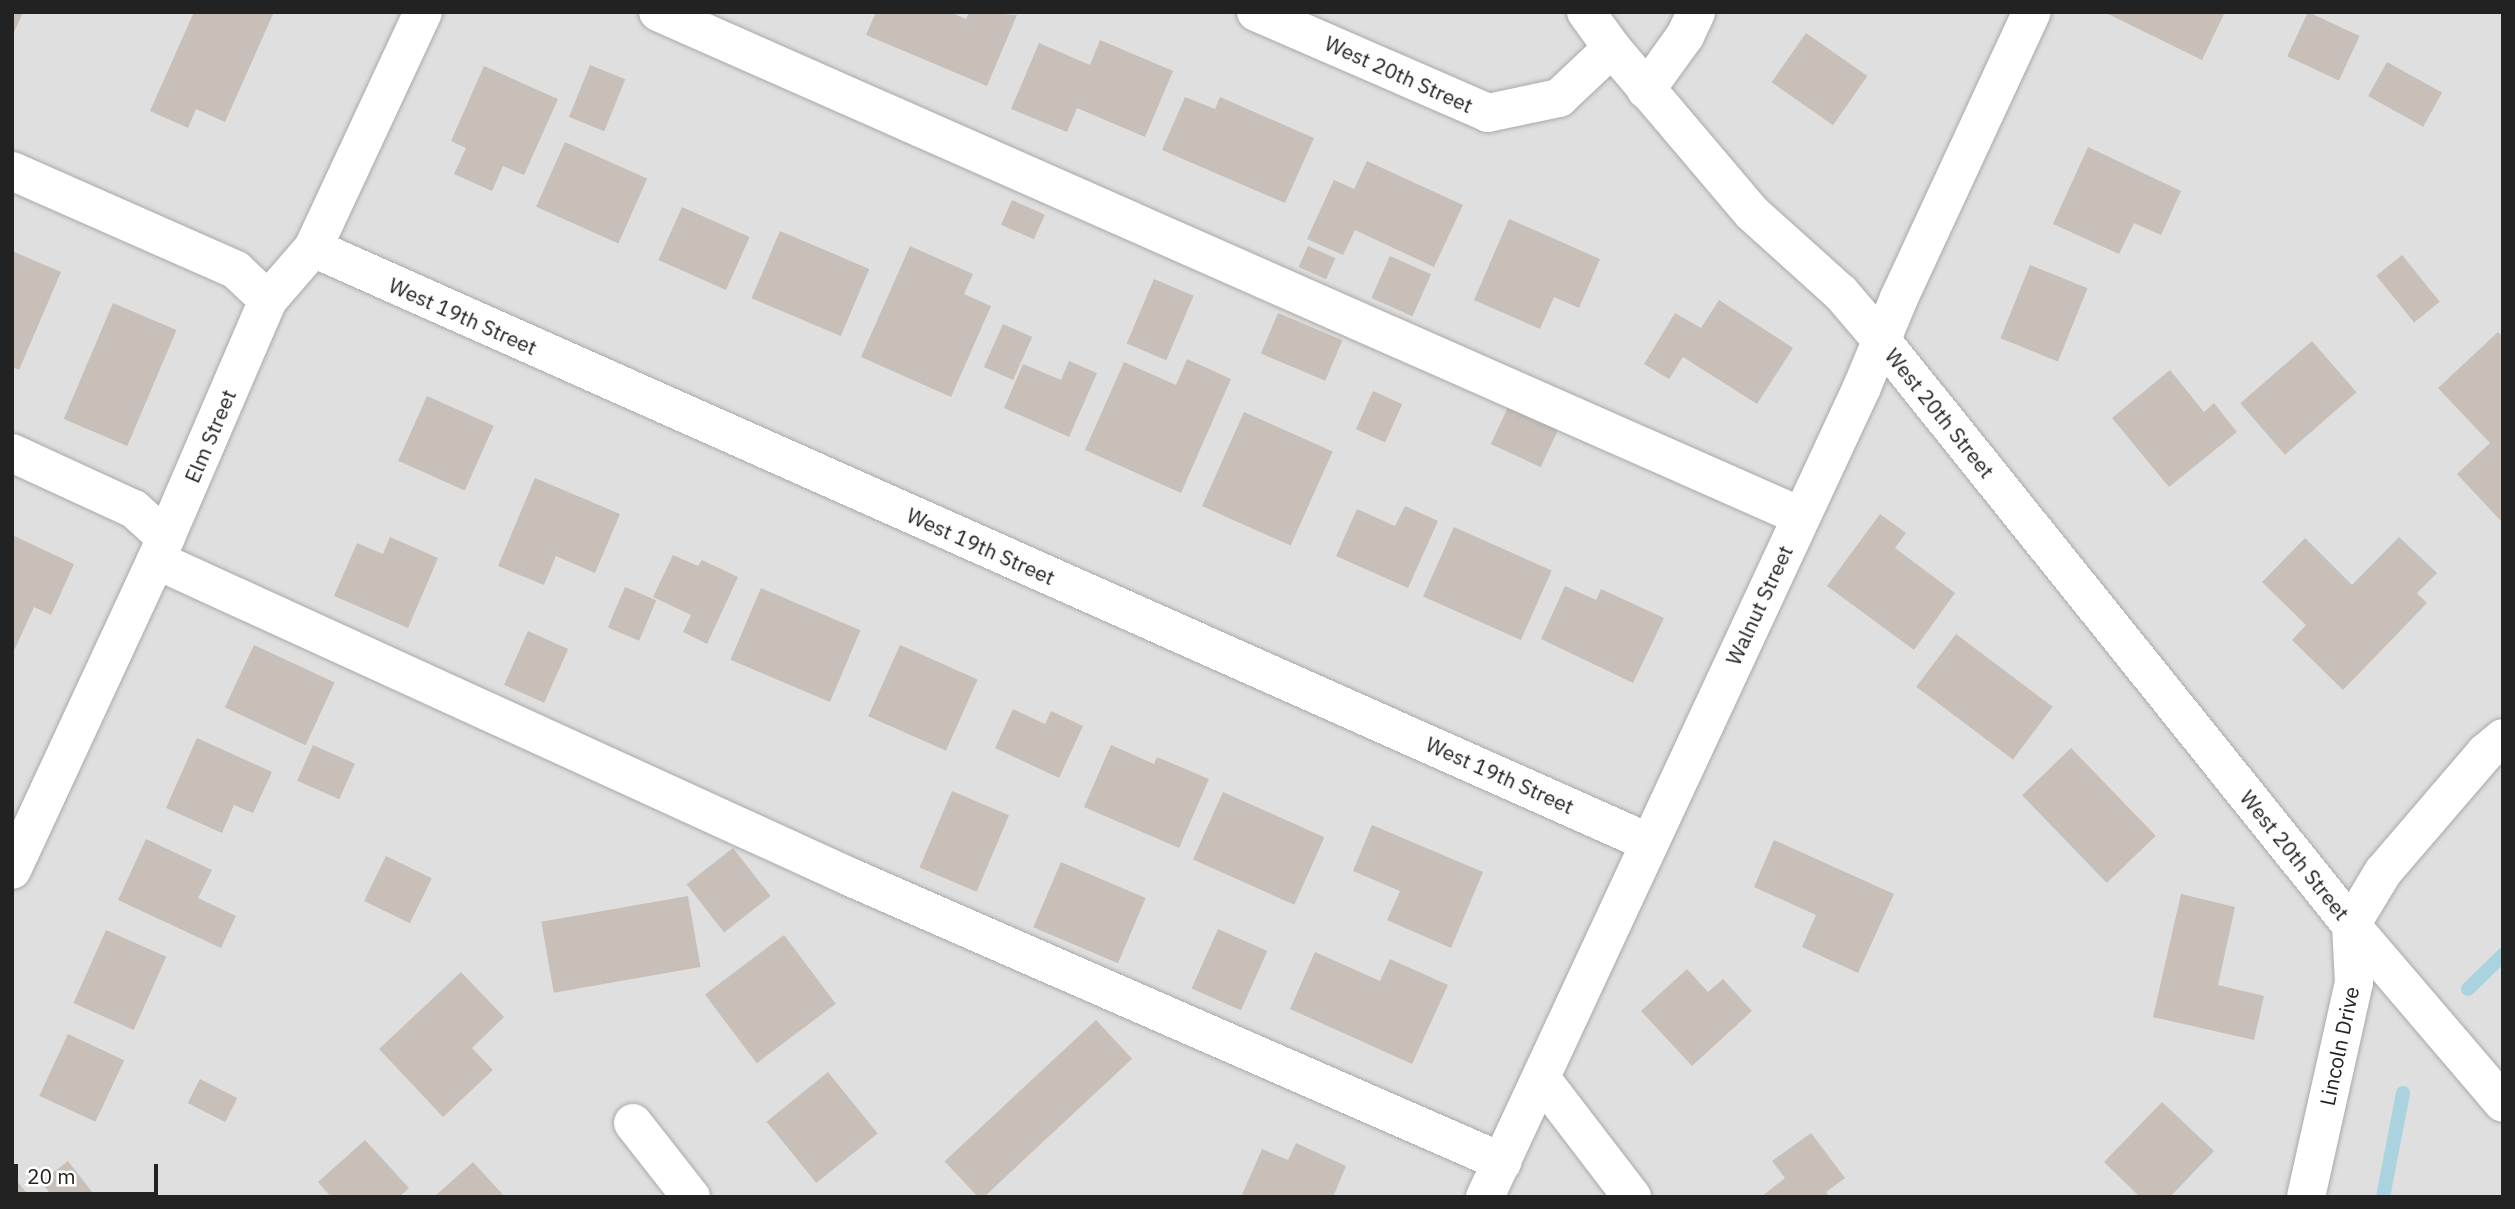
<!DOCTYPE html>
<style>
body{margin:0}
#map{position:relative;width:2515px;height:1209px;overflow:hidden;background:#f2efe9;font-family:"IBM Plex Sans",sans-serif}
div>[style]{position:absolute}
.residential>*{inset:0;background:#e0dfdf;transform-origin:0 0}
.stream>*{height:14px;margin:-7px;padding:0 7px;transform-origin:7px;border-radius:7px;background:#aad3df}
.building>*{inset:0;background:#c7bfb8;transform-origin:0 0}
.roads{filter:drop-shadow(0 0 2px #a9a9a9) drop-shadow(0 0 2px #a9a9a9)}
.minor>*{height:38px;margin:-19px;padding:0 19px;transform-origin:19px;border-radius:19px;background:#fff}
span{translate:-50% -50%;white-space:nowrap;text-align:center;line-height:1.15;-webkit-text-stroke:6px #fff;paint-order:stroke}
.street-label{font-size:21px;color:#222}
.frame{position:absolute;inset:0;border:14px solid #222;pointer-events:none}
.scale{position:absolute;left:14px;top:1164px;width:144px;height:32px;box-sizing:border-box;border:4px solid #222;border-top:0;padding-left:9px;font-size:21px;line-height:24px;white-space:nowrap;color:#222;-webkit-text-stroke:5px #fff;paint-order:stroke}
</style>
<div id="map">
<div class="residential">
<i style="left:12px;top:12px;width:2491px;height:1185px"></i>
</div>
<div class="stream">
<i style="left:2468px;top:989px;width:49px;rotate:-44.2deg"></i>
<i style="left:2383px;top:1197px;width:106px;rotate:-79.1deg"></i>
</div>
<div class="building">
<i style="clip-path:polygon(12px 12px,23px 12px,12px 37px)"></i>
<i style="clip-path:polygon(194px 12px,274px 12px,225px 122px,196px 109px,188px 128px,150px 111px)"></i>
<i style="clip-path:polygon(876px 12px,950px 12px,966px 19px,969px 12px,1017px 15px,987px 86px,866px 35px)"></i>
<i style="clip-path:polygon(2104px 12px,2225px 12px,2202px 60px)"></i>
<i style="left:2308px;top:12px;width:57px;height:49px;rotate:25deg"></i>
<i style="left:1806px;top:33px;width:75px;height:60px;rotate:35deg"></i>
<i style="clip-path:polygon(1100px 40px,1173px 71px,1145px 137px,1077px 108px,1067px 132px,1011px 109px,1039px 43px,1090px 65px)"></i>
<i style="left:2387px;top:62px;width:63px;height:39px;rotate:29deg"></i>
<i style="left:590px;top:65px;width:38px;height:56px;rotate:22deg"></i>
<i style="clip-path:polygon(484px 66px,558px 99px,524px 175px,503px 166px,492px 191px,454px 174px,466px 148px,451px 141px)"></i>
<i style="clip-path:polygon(1185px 97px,1215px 109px,1220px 97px,1314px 138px,1285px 203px,1162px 150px)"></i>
<i style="left:565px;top:142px;width:90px;height:71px;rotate:24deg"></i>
<i style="clip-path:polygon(2088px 147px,2181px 191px,2161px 235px,2134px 223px,2119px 254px,2053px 224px)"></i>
<i style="clip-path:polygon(1367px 161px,1463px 205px,1434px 267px,1355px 230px,1343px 255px,1307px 239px,1334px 180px,1354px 189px)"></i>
<i style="left:1012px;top:200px;width:36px;height:27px;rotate:24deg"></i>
<i style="left:682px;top:207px;width:74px;height:58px;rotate:24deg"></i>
<i style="clip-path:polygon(1509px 219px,1600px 259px,1579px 308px,1554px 297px,1540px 329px,1474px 300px)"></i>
<i style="left:780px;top:231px;width:97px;height:73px;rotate:23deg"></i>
<i style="clip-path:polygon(910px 246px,973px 274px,964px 294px,991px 306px,951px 397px,861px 357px)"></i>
<i style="left:1308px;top:246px;width:30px;height:23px;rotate:24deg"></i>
<i style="clip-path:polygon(12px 251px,61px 272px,19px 370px,12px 367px)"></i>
<i style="left:2402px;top:255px;width:60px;height:33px;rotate:51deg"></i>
<i style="left:1390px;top:256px;width:45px;height:46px;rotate:24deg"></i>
<i style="left:2030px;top:265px;width:62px;height:79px;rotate:22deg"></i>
<i style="left:1154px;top:279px;width:43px;height:70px;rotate:23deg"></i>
<i style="clip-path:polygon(1719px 300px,1793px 348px,1757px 404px,1683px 357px,1669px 379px,1644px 364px,1675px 313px,1701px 328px)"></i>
<i style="left:113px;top:303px;width:69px;height:126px;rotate:23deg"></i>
<i style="left:1278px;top:313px;width:70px;height:44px;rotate:23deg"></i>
<i style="left:1003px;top:324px;width:32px;height:47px;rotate:24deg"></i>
<i style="clip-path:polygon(2498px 332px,2503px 337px,2503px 517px,2500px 520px,2457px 474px,2490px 443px,2438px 388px)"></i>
<i style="left:2312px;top:341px;width:68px;height:95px;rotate:49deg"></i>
<i style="clip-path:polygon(1187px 359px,1231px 379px,1181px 493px,1085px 450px,1124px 362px,1176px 385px)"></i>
<i style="clip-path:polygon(1069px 361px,1097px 373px,1069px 437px,1004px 408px,1023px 364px,1061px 380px)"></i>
<i style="clip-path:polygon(2170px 370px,2204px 412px,2214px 403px,2237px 432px,2169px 487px,2112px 418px)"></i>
<i style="left:1373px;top:391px;width:32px;height:42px;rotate:24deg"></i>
<i style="left:427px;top:396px;width:73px;height:71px;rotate:24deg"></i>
<i style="left:1509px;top:405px;width:55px;height:43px;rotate:25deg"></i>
<i style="left:1244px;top:412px;width:97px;height:103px;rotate:24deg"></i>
<i style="clip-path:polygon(535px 478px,620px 514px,595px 573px,556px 556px,544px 585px,498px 566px)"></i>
<i style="clip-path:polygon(1405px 506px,1438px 521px,1408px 588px,1336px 556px,1357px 509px,1395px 526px)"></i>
<i style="clip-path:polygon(1880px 514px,1906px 533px,1895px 548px,1955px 593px,1914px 650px,1827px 586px)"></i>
<i style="left:1454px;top:527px;width:107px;height:76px;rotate:24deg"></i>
<i style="clip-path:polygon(12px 535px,74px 564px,51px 615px,34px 607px,12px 655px)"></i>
<i style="clip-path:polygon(390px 537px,438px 558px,408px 628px,334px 596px,357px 543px,383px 554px)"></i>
<i style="clip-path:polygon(2399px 537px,2437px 573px,2417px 593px,2427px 603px,2343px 690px,2292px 640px,2306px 625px,2262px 582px,2305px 538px,2352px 585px)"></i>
<i style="clip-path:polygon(673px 555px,698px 566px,702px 560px,738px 577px,707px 644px,683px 632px,691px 615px,653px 597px)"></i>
<i style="clip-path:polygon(1565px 586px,1596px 600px,1601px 589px,1664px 618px,1633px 683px,1541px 639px)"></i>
<i style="left:625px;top:587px;width:34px;height:44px;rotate:23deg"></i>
<i style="left:761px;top:588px;width:108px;height:78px;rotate:23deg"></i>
<i style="left:528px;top:631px;width:44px;height:59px;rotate:24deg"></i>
<i style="left:1956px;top:634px;width:121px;height:66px;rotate:37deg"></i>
<i style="left:254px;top:645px;width:89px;height:69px;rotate:25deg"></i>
<i style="left:900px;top:645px;width:85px;height:78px;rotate:24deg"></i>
<i style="clip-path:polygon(1013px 709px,1045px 724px,1051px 711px,1083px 726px,1059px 778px,995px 748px)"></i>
<i style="clip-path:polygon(197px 738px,272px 772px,253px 813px,234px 805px,222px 833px,166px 808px)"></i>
<i style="left:313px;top:745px;width:46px;height:39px;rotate:24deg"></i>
<i style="clip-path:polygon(1111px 745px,1154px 764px,1157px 757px,1209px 779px,1179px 848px,1084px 807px)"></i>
<i style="left:2071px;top:748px;width:122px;height:68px;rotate:46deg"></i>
<i style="left:952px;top:791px;width:62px;height:83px;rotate:23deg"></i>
<i style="left:1223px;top:792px;width:111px;height:74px;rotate:24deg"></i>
<i style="clip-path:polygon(1372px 825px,1483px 872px,1451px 948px,1387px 920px,1400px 891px,1353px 871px)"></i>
<i style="clip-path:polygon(146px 839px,212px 870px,198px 898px,236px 916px,221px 948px,118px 900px)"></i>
<i style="clip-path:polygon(1774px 840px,1894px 894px,1858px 973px,1802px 947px,1816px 915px,1754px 887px)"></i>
<i style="left:733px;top:848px;width:61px;height:59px;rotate:52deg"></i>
<i style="left:386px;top:856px;width:51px;height:50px;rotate:26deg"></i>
<i style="left:1061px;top:862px;width:92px;height:71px;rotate:23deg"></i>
<i style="clip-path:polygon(2181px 894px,2235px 907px,2218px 985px,2264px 996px,2254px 1040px,2153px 1017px)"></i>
<i style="left:688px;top:896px;width:72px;height:149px;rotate:80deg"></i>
<i style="left:1218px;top:929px;width:54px;height:65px;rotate:24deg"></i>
<i style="left:106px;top:930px;width:66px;height:80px;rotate:24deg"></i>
<i style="left:784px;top:935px;width:86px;height:99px;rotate:53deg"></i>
<i style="clip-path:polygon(1315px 952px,1380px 981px,1390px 959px,1448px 985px,1412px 1064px,1290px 1009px)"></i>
<i style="clip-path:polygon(1687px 969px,1708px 992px,1723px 979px,1752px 1011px,1692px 1066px,1641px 1011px)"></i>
<i style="clip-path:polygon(461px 972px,504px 1017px,472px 1048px,493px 1070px,443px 1117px,379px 1049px)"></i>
<i style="left:1096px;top:1020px;width:53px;height:207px;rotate:47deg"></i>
<i style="left:68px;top:1034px;width:62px;height:68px;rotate:25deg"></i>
<i style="left:828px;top:1072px;width:79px;height:79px;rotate:51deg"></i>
<i style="left:200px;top:1079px;width:42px;height:27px;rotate:27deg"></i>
<i style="clip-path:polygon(2162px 1102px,2214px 1151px,2170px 1197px,2140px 1197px,2104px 1162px)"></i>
<i style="clip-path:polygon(1811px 1133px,1845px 1178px,1826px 1192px,1830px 1197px,1761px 1197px,1785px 1178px,1772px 1161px)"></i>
<i style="clip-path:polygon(365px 1140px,409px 1188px,399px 1197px,331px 1197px,318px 1182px)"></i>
<i style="clip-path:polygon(1296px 1143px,1346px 1166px,1333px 1197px,1241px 1197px,1262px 1149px,1288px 1160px)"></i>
<i style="clip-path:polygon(68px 1161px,96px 1197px,53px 1197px,41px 1182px)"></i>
<i style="clip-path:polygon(473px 1162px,505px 1197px,434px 1197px)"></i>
<i style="clip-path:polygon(12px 1175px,30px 1197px,12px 1197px)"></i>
</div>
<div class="roads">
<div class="minor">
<i style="left:658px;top:12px;width:1248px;rotate:23.81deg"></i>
<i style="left:1256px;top:12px;width:253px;rotate:23.5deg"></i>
<i style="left:1488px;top:113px;width:73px;rotate:-11.9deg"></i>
<i style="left:1559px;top:98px;width:73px;rotate:-43.3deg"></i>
<i style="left:1612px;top:48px;width:216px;rotate:49.7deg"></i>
<i style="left:1752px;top:213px;width:120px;rotate:42deg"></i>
<i style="left:1841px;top:293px;width:63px;rotate:49.5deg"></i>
<i style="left:1882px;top:341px;width:749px;rotate:51.23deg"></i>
<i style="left:2351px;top:925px;width:234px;rotate:49.5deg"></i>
<i style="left:1586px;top:12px;width:44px;rotate:54.2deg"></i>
<i style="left:1646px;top:90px;width:67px;rotate:-54.2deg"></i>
<i style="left:1685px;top:36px;width:26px;rotate:-65deg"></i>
<i style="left:12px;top:171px;width:245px;rotate:23.8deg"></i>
<i style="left:236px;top:270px;width:44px;rotate:43.2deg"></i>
<i style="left:313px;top:248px;width:1463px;rotate:23.99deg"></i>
<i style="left:12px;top:453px;width:134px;rotate:24.7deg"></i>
<i style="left:134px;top:509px;width:43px;rotate:42.2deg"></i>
<i style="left:156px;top:560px;width:763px;rotate:24.55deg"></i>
<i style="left:850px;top:877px;width:712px;rotate:23.61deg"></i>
<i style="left:12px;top:870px;width:342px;rotate:-65.1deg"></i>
<i style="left:156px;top:560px;width:283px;rotate:-66.7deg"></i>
<i style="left:268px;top:300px;width:69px;rotate:-49.1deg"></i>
<i style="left:313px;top:248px;width:260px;rotate:-65deg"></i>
<i style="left:1541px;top:1078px;width:150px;rotate:52.6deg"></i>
<i style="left:633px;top:1123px;width:94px;rotate:51.9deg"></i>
<i style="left:1485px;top:1197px;width:893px;rotate:-65.04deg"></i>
<i style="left:1862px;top:387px;width:96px;rotate:-67.4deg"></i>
<i style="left:1899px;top:298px;width:315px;rotate:-65.1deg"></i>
<i style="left:2306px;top:1197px;width:219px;rotate:-77.4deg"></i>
<i style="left:2354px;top:983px;width:58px;rotate:-93deg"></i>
<i style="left:2351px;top:925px;width:62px;rotate:-58.9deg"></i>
<i style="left:2383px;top:872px;width:157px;rotate:-49.4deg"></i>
<i style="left:2485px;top:753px;width:23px;rotate:-40deg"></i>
</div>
</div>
<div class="street-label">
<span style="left:1399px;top:74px;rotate:24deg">West 20th Street</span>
<span style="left:463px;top:316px;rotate:24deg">West 19th Street</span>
<span style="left:1940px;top:413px;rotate:51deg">West 20th Street</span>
<span style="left:210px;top:436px;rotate:-67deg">Elm Street</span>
<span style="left:981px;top:546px;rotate:24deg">West 19th Street</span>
<span style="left:1759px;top:605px;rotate:-65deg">Walnut Street</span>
<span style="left:1500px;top:775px;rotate:24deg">West 19th Street</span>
<span style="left:2295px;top:855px;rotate:51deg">West 20th Street</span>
<span style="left:2339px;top:1046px;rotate:-78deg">Lincoln Drive</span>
</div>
<div class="frame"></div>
<div class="scale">20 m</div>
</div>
